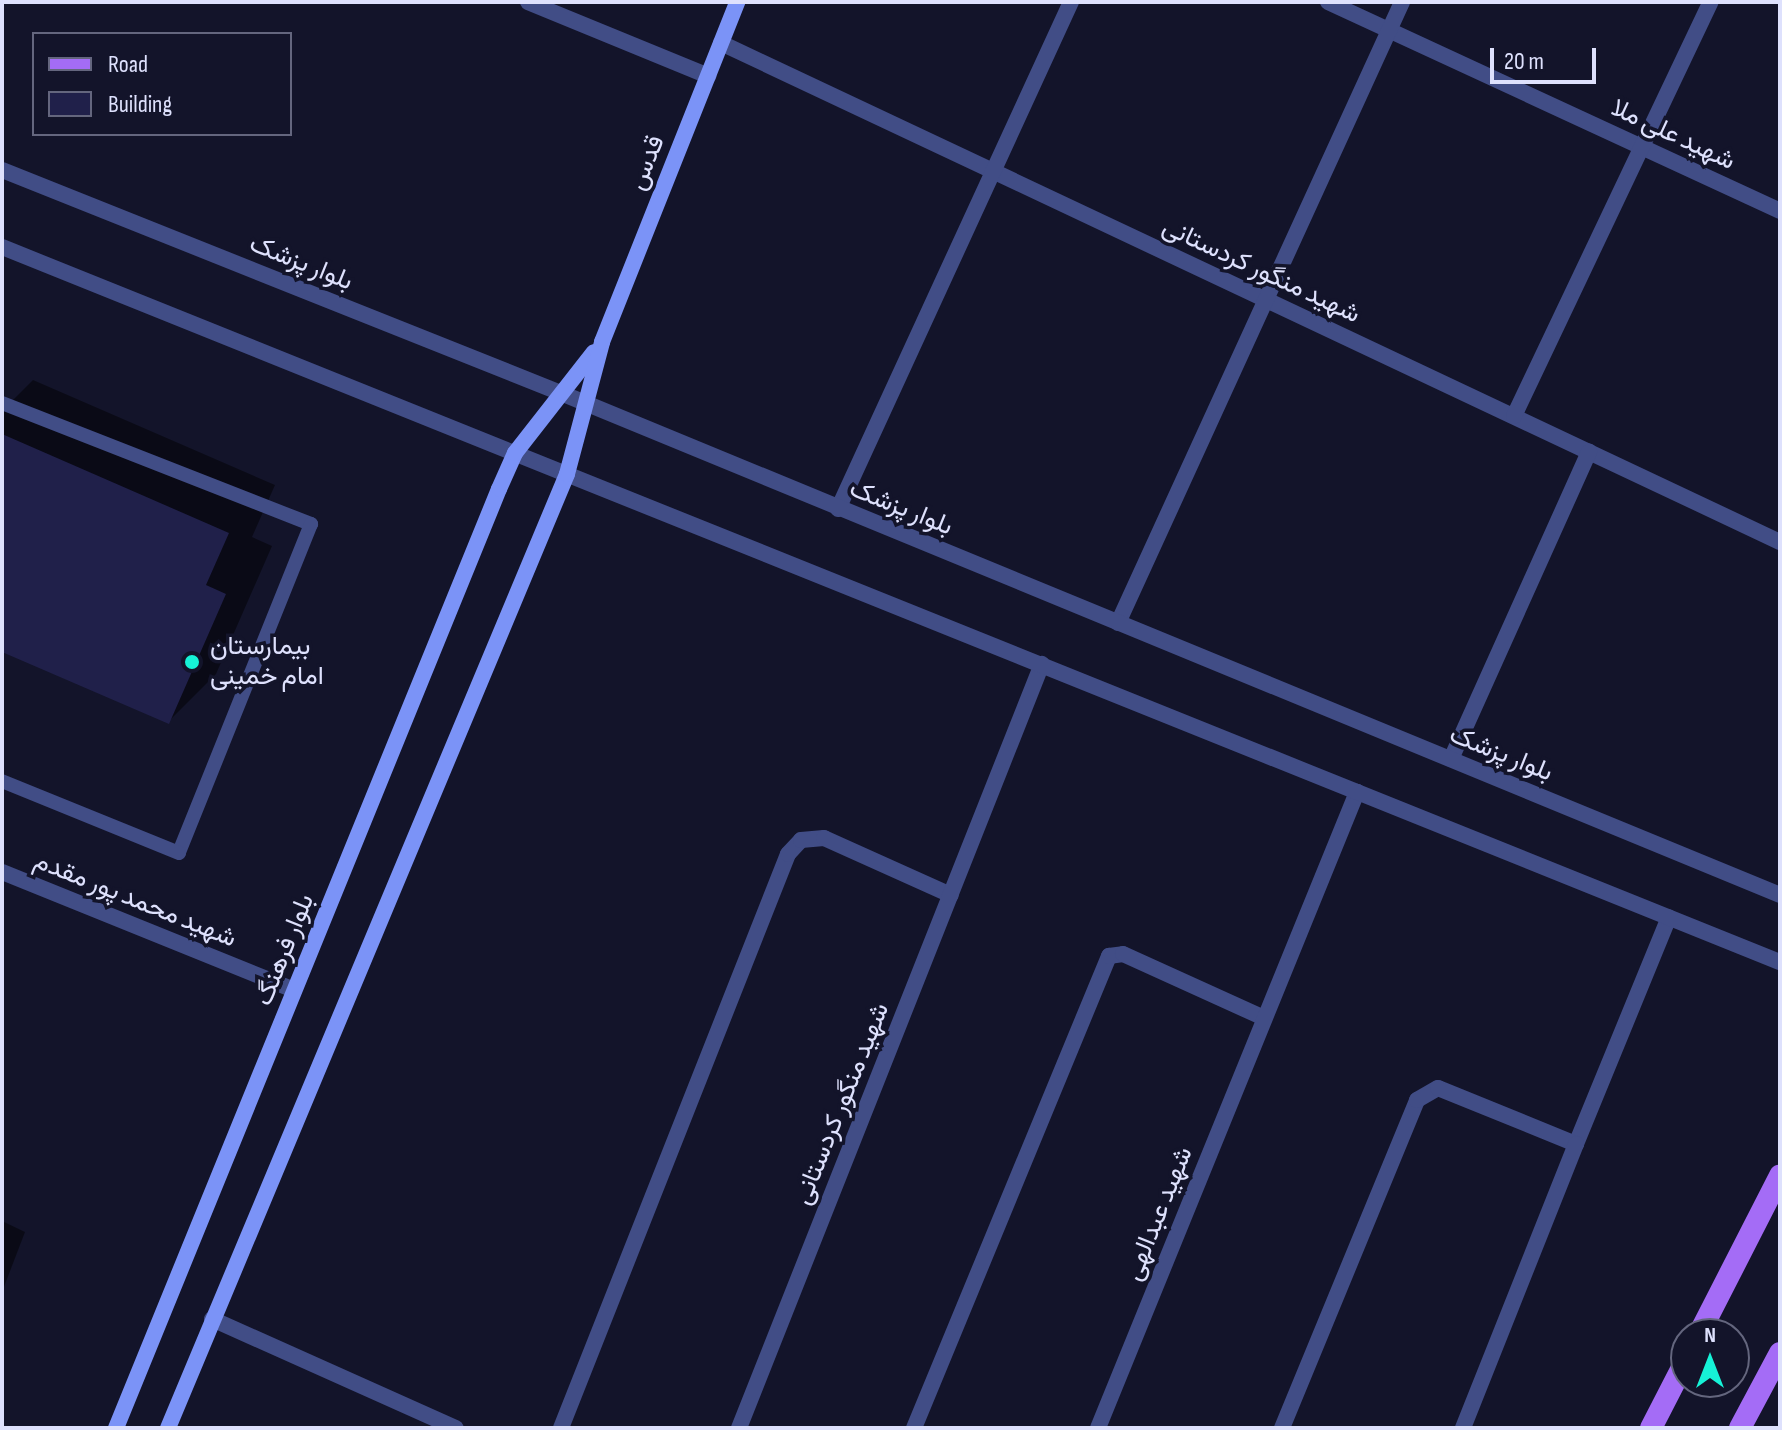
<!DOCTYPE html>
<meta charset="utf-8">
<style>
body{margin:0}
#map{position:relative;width:1782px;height:1430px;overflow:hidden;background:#13142a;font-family:"Sofia Sans Condensed",Vazirmatn,sans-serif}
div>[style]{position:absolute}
.shadow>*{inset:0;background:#0007}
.building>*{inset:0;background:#20204a}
.service>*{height:14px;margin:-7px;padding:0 7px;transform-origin:7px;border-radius:7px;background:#414d86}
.minor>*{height:16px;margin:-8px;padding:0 8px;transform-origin:8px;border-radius:8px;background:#414d86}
.tertiary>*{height:16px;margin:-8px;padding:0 8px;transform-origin:8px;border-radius:8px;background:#414d86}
.secondary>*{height:16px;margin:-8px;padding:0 8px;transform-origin:8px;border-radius:8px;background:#7b93f7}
.primary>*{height:22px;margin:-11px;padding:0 11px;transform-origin:11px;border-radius:11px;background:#a46cf6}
.dots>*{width:22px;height:22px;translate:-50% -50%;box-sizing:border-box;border:4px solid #13142a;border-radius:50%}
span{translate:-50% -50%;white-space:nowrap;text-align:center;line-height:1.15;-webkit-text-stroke:7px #13142a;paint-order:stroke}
.street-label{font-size:26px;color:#dee1fd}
.poi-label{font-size:26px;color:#dee1fd}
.left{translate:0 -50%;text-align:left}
.frame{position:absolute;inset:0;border:4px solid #dee1fd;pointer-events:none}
.legend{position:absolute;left:32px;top:32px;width:260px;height:104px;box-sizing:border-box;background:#13142a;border:2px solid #64667e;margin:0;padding:10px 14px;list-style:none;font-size:24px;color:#dee1fd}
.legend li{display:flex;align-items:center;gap:16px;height:40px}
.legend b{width:40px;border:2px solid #64667e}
.north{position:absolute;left:1670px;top:1318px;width:80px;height:80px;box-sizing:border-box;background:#13142a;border:2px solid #64667e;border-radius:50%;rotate:0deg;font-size:22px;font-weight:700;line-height:32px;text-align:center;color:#dee1fd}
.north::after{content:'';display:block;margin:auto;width:28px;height:36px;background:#16f2d7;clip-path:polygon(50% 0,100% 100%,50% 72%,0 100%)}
.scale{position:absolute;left:1490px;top:48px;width:106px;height:36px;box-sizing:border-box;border:4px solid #dee1fd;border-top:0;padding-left:10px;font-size:24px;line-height:28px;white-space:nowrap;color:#dee1fd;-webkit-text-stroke:6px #13142a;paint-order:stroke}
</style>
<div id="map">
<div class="shadow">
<i style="clip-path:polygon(33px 380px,275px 485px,252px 537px,272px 546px,216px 674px,168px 722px,2px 649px,2px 411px)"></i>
<i style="clip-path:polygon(2px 1221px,25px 1232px,2px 1292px)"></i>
</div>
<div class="building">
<i style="clip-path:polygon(2px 434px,229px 533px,206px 585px,226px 594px,169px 724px,2px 652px)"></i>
</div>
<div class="service">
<i style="left:2px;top:403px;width:332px;rotate:21.4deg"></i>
<i style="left:311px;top:524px;width:354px;rotate:111.9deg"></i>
<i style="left:179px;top:853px;width:191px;rotate:-157.9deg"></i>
</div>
<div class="minor">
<i style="left:528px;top:2px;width:195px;rotate:22.3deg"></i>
<i style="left:1328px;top:2px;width:498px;rotate:24.8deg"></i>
<i style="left:721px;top:43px;width:1171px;rotate:25.23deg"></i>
<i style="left:1514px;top:416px;width:458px;rotate:-64.6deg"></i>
<i style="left:838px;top:509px;width:558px;rotate:-65.32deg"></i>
<i style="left:1118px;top:623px;width:683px;rotate:-65.42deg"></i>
<i style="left:1451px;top:759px;width:337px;rotate:-65.8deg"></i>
<i style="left:2px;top:872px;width:315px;rotate:22deg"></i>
<i style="left:1576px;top:1144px;width:245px;rotate:-67.7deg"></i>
<i style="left:212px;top:1319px;width:267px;rotate:24.1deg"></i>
<i style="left:561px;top:1428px;width:617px;rotate:-68.42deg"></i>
<i style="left:788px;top:854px;width:19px;rotate:-47deg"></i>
<i style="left:801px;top:840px;width:23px;rotate:-5deg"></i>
<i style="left:824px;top:838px;width:139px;rotate:24.2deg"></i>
<i style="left:739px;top:1428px;width:822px;rotate:-68.37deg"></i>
<i style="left:914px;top:1428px;width:511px;rotate:-67.55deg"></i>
<i style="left:1109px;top:956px;width:14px;rotate:-8deg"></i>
<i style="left:1123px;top:954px;width:155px;rotate:24.4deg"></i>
<i style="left:1098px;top:1428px;width:687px;rotate:-67.84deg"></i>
<i style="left:1282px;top:1428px;width:355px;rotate:-67.6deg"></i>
<i style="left:1417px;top:1100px;width:24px;rotate:-30deg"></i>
<i style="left:1438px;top:1088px;width:149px;rotate:22.1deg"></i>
<i style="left:1576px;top:1144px;width:306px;rotate:111.7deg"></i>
</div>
<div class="tertiary">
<i style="left:2px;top:170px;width:602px;rotate:21.75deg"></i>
<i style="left:561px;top:393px;width:1318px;rotate:22.38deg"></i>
<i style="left:2px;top:247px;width:1916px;rotate:21.91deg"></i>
</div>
<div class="secondary">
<i style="left:116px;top:1428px;width:1014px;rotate:-67.81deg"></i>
<i style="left:499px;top:489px;width:39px;rotate:-66deg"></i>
<i style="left:515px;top:453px;width:128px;rotate:-52deg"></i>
<i style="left:168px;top:1428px;width:1034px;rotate:-67.3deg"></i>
<i style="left:567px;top:474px;width:137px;rotate:-75.1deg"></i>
<i style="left:602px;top:342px;width:366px;rotate:-68.3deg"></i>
</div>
<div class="primary">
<i style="left:1699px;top:1334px;width:178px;rotate:-62.9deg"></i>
<i style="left:1651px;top:1428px;width:76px;rotate:-62.8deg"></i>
<i style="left:1740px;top:1428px;width:85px;rotate:-61.9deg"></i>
</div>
<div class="dots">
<i style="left:192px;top:662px;background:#16f2d7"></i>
</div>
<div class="street-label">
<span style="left:1673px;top:135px;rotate:25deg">شهید علی ملا</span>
<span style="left:647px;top:163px;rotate:-68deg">قدس</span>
<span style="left:301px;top:263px;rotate:22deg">بلوار پزشک</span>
<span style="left:1261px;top:271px;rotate:25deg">شهید منگور کردستانی</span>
<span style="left:901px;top:508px;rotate:22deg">بلوار پزشک</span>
<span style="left:1501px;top:754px;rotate:22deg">بلوار پزشک</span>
<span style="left:135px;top:900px;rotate:22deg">شهید محمد پور مقدم</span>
<span style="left:285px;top:950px;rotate:-68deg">بلوار فرهنگ</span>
<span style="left:842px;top:1104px;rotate:-68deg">شهید منگور کردستانی</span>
<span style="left:1159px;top:1214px;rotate:-68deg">شهید عبدالهی</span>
</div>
<div class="poi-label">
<span class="left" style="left:210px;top:662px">بیمارستان<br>امام خمینی</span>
</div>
<div class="frame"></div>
<ul class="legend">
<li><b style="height:10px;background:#a46cf6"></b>Road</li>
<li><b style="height:22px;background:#20204a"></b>Building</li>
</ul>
<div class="north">N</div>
<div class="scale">20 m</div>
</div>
